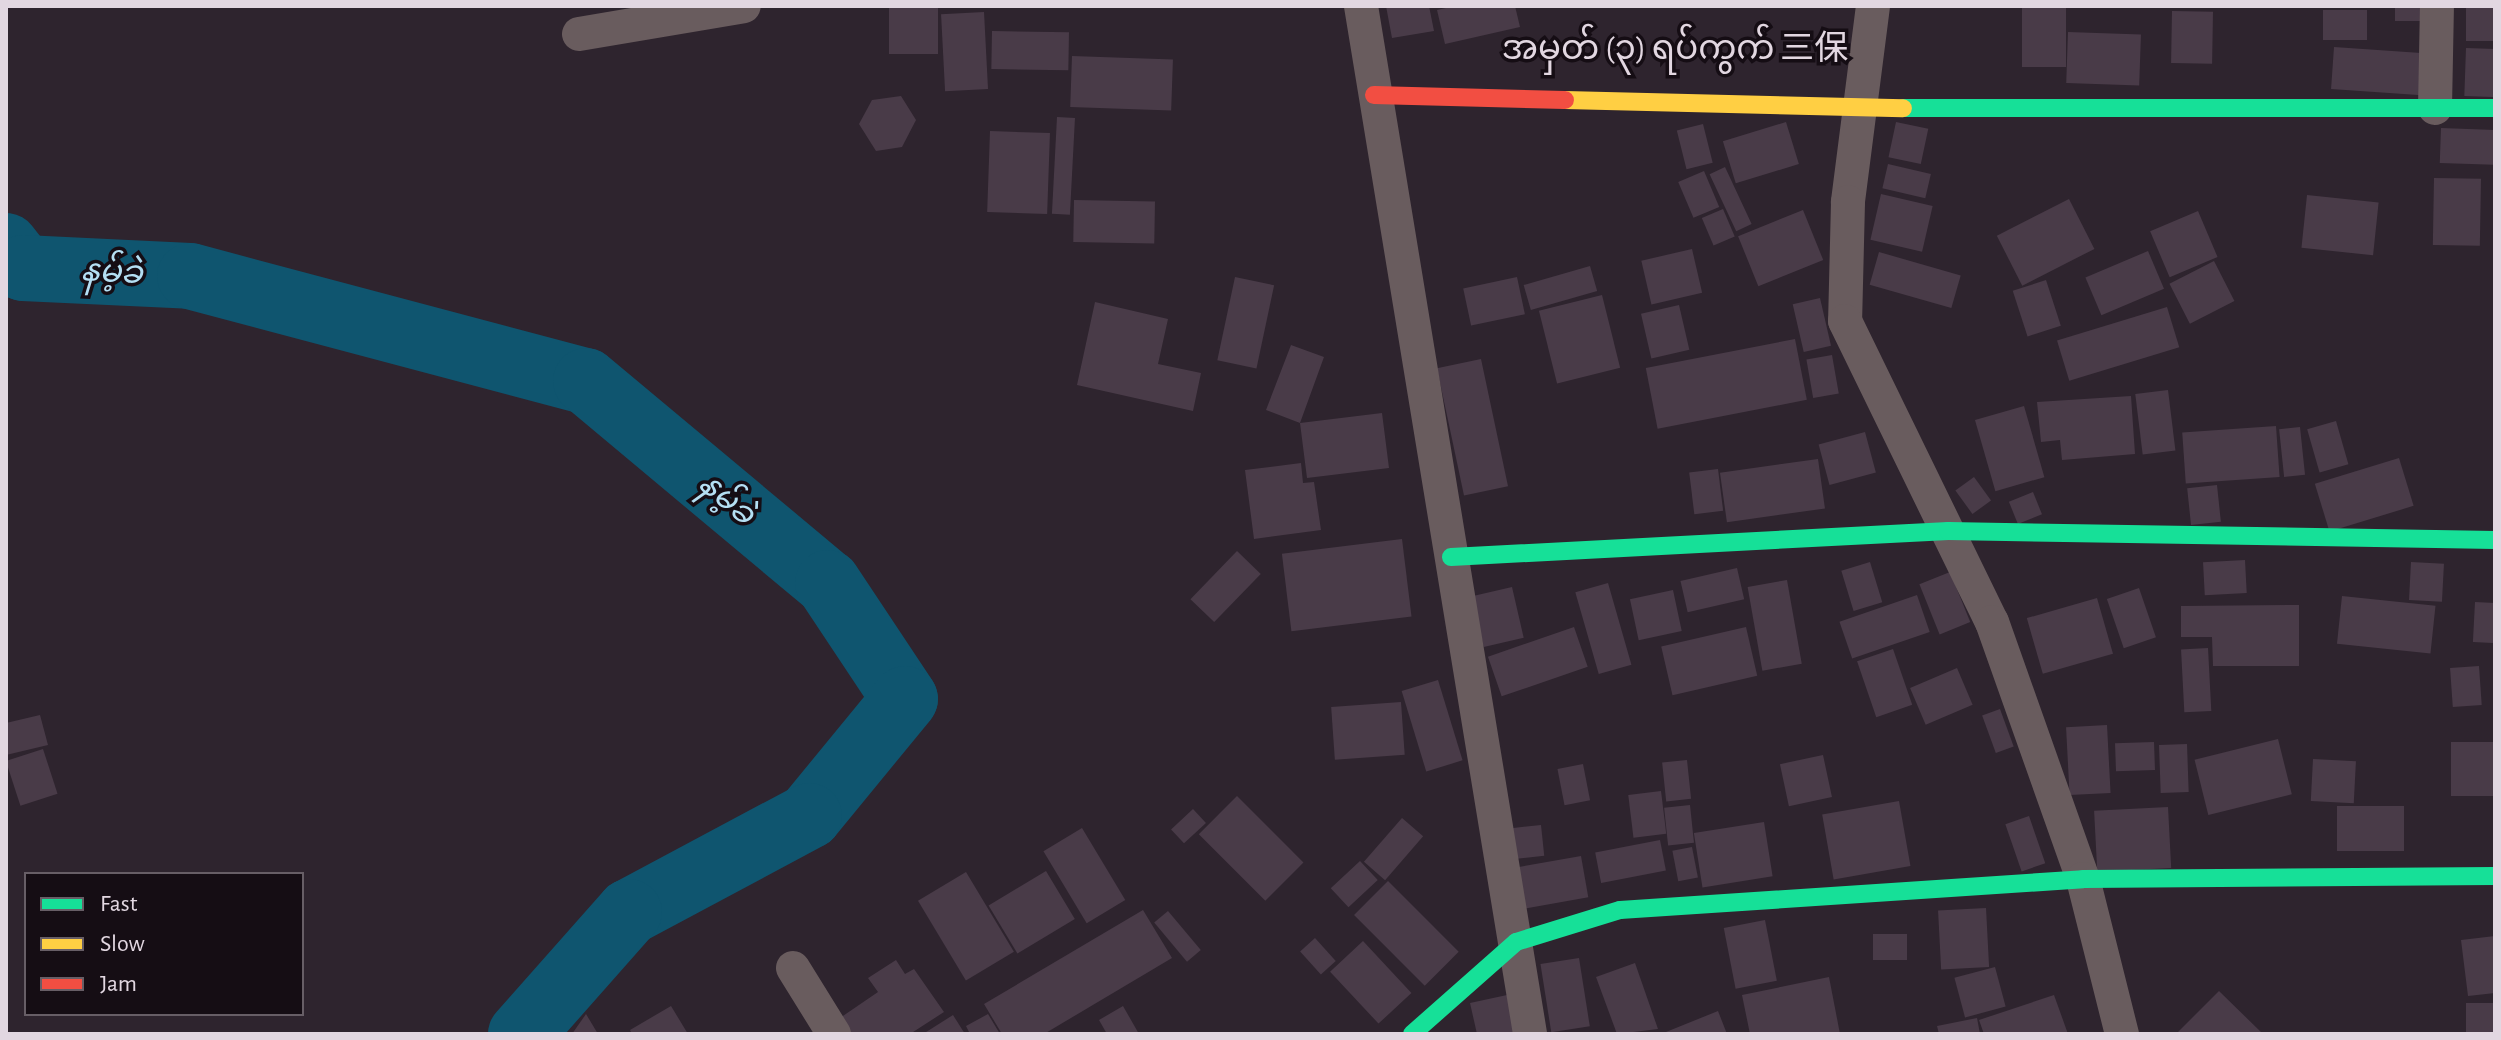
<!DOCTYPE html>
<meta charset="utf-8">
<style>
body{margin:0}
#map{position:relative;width:2501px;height:1040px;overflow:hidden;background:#2e242e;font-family:"Alegreya Sans","Noto Sans SC","Noto Sans Myanmar",sans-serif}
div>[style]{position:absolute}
.river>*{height:66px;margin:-33px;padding:0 33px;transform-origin:33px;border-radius:33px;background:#0f556f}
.building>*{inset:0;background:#493b48;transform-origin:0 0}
.street>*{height:34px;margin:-17px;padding:0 17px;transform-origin:17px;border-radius:17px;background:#695c5e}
.fast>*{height:18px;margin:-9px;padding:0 9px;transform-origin:9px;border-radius:9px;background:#16e098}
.slow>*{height:18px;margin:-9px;padding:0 9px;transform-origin:9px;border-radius:9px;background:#ffcf43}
.jam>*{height:18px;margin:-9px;padding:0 9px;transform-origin:9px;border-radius:9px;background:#f24e42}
span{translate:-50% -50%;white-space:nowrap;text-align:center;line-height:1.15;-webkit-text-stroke:7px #150d14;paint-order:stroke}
.water-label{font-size:32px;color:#b4dff3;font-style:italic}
.quarter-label{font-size:34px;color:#e2d7e1}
.frame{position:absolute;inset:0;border:8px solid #e2d7e1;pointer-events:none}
.legend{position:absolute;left:24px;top:872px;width:280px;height:144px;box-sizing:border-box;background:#150d14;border:2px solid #675e66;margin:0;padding:10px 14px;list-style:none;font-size:24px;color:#e2d7e1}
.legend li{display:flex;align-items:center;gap:16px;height:40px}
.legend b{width:40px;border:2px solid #675e66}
</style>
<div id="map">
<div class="river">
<i style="left:6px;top:246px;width:28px;rotate:52deg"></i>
<i style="left:23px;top:268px;width:167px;rotate:2.7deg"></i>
<i style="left:190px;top:276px;width:410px;rotate:14.9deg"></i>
<i style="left:586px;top:381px;width:315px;rotate:39.9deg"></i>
<i style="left:828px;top:583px;width:139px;rotate:56.4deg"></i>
<i style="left:905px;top:699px;width:151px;rotate:129.4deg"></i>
<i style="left:809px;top:816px;width:204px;rotate:151.9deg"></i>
<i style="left:629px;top:912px;width:163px;rotate:131.5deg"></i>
</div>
<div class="building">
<i style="left:889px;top:6px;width:49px;height:48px"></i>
<i style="clip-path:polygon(1386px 6px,1429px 6px,1434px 31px,1392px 38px)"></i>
<i style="clip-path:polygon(1455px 6px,1515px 6px,1520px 27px,1445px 44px,1437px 10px)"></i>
<i style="left:2022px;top:6px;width:44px;height:61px"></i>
<i style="left:2395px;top:6px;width:33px;height:15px"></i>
<i style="left:2466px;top:6px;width:29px;height:35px"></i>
<i style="left:2323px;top:10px;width:44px;height:30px"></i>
<i style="left:2172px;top:11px;width:41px;height:52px;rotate:1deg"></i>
<i style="left:984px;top:12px;width:77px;height:43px;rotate:87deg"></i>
<i style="left:992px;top:31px;width:77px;height:38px;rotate:1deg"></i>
<i style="left:2068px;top:32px;width:73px;height:51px;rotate:2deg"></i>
<i style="left:2334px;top:47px;width:91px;height:42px;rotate:4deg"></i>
<i style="left:2466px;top:48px;width:29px;height:48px;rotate:2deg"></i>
<i style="left:1072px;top:56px;width:101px;height:51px;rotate:2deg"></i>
<i style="clip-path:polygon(901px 96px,916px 120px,902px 147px,876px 151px,859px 124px,872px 100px)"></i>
<i style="left:1057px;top:117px;width:18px;height:97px;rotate:3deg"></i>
<i style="left:1786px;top:122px;width:44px;height:66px;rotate:73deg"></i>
<i style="left:1896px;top:122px;width:33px;height:36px;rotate:12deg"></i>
<i style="left:1703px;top:124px;width:40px;height:27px;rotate:76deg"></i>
<i style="left:2441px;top:128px;width:54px;height:35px;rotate:2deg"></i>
<i style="left:990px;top:131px;width:60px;height:81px;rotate:2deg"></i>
<i style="left:1888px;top:164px;width:44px;height:25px;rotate:13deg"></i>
<i style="left:1725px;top:167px;width:63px;height:17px;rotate:65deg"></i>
<i style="left:1704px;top:171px;width:39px;height:28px;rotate:67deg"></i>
<i style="left:2434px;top:178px;width:47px;height:67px;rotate:1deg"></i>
<i style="left:1881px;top:194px;width:53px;height:47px;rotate:13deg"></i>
<i style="left:2307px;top:195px;width:72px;height:53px;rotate:6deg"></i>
<i style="left:2069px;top:199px;width:56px;height:81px;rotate:63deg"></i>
<i style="left:1074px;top:200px;width:81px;height:42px;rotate:1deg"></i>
<i style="left:1723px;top:209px;width:30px;height:23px;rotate:67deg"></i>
<i style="left:1803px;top:210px;width:54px;height:70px;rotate:68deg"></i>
<i style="left:2198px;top:211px;width:50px;height:52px;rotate:67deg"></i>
<i style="left:1692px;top:249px;width:45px;height:52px;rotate:77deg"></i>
<i style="left:2148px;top:251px;width:41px;height:68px;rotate:67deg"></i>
<i style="left:1879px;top:252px;width:85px;height:34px;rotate:16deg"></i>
<i style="left:2214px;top:261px;width:45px;height:50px;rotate:63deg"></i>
<i style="left:1590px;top:266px;width:26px;height:69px;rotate:74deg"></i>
<i style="left:1235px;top:277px;width:40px;height:85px;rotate:12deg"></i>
<i style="left:1517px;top:277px;width:38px;height:55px;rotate:78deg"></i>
<i style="left:2046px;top:280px;width:48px;height:35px;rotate:72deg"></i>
<i style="left:1602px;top:295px;width:75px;height:65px;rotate:76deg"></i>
<i style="left:1820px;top:298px;width:49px;height:28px;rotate:77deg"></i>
<i style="clip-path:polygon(1095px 302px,1168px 319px,1158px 364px,1201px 373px,1193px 411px,1077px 385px)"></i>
<i style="left:1679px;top:305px;width:46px;height:39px;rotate:77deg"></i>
<i style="left:2167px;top:307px;width:42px;height:115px;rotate:73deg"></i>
<i style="left:1795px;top:339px;width:62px;height:152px;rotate:79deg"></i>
<i style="clip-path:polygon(1291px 345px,1324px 357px,1300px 423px,1382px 413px,1389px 468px,1307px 478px,1300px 423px,1266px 410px)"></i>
<i style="left:1832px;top:355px;width:39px;height:26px;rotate:80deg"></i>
<i style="left:1481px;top:359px;width:130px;height:45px;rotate:78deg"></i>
<i style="left:2168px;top:390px;width:61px;height:33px;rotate:83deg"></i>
<i style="clip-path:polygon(2131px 396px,2135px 454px,2062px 460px,2060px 440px,2041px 442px,2037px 402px)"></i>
<i style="left:2024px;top:406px;width:74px;height:51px;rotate:74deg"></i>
<i style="left:2336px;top:421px;width:45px;height:30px;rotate:74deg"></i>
<i style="left:2276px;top:426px;width:51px;height:94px;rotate:86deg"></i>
<i style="left:2300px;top:427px;width:48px;height:21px;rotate:84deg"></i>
<i style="left:1865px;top:432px;width:42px;height:48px;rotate:75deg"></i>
<i style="left:2399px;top:458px;width:50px;height:88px;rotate:73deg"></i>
<i style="left:1818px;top:459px;width:50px;height:99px;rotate:82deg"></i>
<i style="clip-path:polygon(1301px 463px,1303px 483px,1314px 482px,1321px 530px,1254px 539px,1245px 470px)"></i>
<i style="left:1718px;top:469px;width:42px;height:29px;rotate:83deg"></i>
<i style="left:1974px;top:477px;width:29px;height:23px;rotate:54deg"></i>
<i style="left:2217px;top:485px;width:37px;height:30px;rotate:84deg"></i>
<i style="left:2033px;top:492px;width:24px;height:26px;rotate:68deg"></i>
<i style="left:1402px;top:539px;width:78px;height:121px;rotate:83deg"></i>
<i style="left:1237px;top:551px;width:33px;height:67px;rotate:44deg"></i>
<i style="left:2245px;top:560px;width:33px;height:42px;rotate:87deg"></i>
<i style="left:1870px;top:562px;width:42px;height:30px;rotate:73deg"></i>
<i style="left:2411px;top:562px;width:33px;height:38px;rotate:3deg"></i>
<i style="left:1737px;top:568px;width:32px;height:58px;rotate:77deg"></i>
<i style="left:1950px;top:572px;width:54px;height:33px;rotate:68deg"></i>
<i style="left:1787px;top:580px;width:85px;height:40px;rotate:80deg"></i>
<i style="left:1608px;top:583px;width:85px;height:34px;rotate:74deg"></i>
<i style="left:1512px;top:587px;width:52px;height:41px;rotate:77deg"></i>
<i style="left:2139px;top:588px;width:52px;height:34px;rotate:71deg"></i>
<i style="left:1673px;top:590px;width:42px;height:44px;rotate:78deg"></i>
<i style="left:1917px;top:595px;width:39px;height:82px;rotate:71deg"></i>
<i style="left:2342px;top:596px;width:94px;height:48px;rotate:6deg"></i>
<i style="left:2097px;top:598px;width:58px;height:73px;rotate:74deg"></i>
<i style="left:2475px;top:602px;width:20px;height:40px;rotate:3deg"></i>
<i style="clip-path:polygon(2299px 605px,2299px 666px,2213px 666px,2212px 637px,2181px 637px,2181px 606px)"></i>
<i style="left:1574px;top:627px;width:42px;height:91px;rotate:71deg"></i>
<i style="left:1746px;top:627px;width:50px;height:87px;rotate:77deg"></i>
<i style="left:2208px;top:648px;width:63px;height:27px;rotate:87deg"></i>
<i style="left:1893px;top:649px;width:59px;height:38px;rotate:71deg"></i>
<i style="left:2479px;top:666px;width:39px;height:29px;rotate:86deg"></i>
<i style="left:1957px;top:668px;width:40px;height:51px;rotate:67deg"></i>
<i style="left:1438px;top:680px;width:84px;height:38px;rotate:73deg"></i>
<i style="left:1401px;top:702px;width:53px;height:70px;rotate:86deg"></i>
<i style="left:2000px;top:709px;width:40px;height:19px;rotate:70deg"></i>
<i style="clip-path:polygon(40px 715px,48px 745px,6px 755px,6px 723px)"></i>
<i style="left:2107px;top:725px;width:68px;height:41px;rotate:87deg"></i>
<i style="left:2278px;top:739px;width:57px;height:86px;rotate:76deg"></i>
<i style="left:2154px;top:742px;width:28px;height:39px;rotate:88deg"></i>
<i style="left:2451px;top:742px;width:44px;height:54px"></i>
<i style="left:2187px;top:744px;width:48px;height:28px;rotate:88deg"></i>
<i style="left:43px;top:749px;width:47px;height:39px;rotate:72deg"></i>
<i style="left:1823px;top:755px;width:43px;height:44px;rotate:78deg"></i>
<i style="left:2313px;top:759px;width:43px;height:42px;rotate:3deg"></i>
<i style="left:1687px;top:760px;width:39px;height:25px;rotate:84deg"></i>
<i style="left:1583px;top:764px;width:37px;height:26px;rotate:79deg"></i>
<i style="left:1661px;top:791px;width:43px;height:33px;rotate:83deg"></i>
<i style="left:1237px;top:796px;width:94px;height:54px;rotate:45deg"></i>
<i style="left:1899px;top:801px;width:66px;height:78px;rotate:80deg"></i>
<i style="left:1690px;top:805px;width:38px;height:26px;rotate:84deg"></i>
<i style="left:2337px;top:806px;width:67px;height:45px"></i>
<i style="left:2168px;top:807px;width:61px;height:74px;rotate:87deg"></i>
<i style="left:1193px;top:809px;width:19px;height:30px;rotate:47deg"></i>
<i style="left:2029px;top:816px;width:50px;height:25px;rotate:71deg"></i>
<i style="left:1402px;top:818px;width:28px;height:58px;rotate:41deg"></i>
<i style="left:1764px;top:822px;width:55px;height:71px;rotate:81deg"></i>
<i style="left:1541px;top:825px;width:31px;height:30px;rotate:84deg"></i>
<i style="left:1082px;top:828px;width:84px;height:45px;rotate:59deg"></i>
<i style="left:1660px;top:840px;width:31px;height:66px;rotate:79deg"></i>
<i style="left:1692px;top:847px;width:31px;height:20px;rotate:79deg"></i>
<i style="left:1581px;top:856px;width:42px;height:66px;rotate:80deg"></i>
<i style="left:1360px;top:861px;width:26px;height:40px;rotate:47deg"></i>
<i style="left:1046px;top:871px;width:56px;height:67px;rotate:59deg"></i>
<i style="left:966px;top:872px;width:93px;height:56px;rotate:59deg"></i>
<i style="left:1388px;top:881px;width:100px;height:48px;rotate:45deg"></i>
<i style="left:1986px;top:908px;width:59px;height:48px;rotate:87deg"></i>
<i style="clip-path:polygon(1143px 910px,1172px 958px,1044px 1034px,1002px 1034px,984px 1004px)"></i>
<i style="left:1168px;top:911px;width:51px;height:18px;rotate:50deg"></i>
<i style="left:1765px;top:920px;width:62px;height:42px;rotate:79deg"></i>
<i style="left:1907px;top:934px;width:26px;height:34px;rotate:90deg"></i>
<i style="clip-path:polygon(2495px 936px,2495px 993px,2468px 996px,2461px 940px)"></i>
<i style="left:1315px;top:938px;width:31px;height:20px;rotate:48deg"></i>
<i style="left:1363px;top:941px;width:71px;height:45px;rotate:47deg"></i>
<i style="left:1579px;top:958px;width:69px;height:39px;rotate:81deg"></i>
<i style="clip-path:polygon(896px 960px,905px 974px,914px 969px,944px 1012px,910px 1034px,847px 1034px,837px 1020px,878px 992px,868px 978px)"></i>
<i style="clip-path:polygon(1635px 963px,1658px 1029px,1617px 1034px,1596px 977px)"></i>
<i style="left:1995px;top:967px;width:41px;height:42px;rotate:75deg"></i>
<i style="clip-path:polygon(1829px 977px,1840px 1034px,1750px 1034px,1742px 995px)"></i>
<i style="clip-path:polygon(2219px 991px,2263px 1034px,2176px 1034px)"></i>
<i style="clip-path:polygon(1507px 995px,1516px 1034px,1477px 1034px,1470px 1003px)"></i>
<i style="clip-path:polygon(2054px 995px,2068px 1034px,1984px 1034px,1979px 1020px)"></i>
<i style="left:2495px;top:1003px;width:31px;height:29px;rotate:90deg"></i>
<i style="clip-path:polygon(671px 1006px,688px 1034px,632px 1034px,630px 1030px)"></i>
<i style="clip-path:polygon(1123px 1006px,1139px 1034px,1107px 1034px,1099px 1020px)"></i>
<i style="clip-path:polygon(1718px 1011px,1727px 1034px,1661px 1034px)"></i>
<i style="clip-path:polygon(586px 1014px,598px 1034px,572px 1034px)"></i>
<i style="clip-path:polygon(988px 1014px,1000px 1034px,970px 1034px,966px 1026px)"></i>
<i style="clip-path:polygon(953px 1015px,965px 1034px,923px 1034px)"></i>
<i style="clip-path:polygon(1977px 1018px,1980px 1034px,1939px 1034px,1937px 1026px)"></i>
</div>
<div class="street">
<i style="left:1361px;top:6px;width:1042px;rotate:80.66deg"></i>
<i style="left:1873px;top:6px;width:198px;rotate:97.3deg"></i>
<i style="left:1848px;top:202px;width:119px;rotate:91.4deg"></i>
<i style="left:1845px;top:321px;width:335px;rotate:64deg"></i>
<i style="left:1992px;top:622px;width:273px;rotate:70.5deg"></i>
<i style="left:2083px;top:879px;width:160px;rotate:75.9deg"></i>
<i style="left:579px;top:34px;width:167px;rotate:-9.6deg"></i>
<i style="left:2435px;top:108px;width:102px;rotate:-88.9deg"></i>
<i style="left:793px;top:968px;width:78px;rotate:58.2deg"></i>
</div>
<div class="fast">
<i style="left:1903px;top:108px;width:592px"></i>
<i style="left:1451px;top:557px;width:498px;rotate:-3deg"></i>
<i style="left:1948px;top:531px;width:547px;rotate:0.94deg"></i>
<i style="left:1412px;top:1034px;width:139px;rotate:-41.5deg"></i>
<i style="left:1516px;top:942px;width:109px;rotate:-17.1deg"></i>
<i style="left:1620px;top:910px;width:464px;rotate:-3.8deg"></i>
<i style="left:2083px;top:879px;width:412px;rotate:-0.4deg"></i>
</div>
<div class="slow">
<i style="left:1565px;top:100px;width:338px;rotate:1.4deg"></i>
</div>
<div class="jam">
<i style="left:1374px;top:95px;width:191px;rotate:1.5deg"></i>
</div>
<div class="water-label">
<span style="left:112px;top:272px;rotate:3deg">နမ့်ခဲ</span>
<span style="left:727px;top:499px;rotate:40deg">နမ့်ခဲ</span>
</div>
<div class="quarter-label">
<span style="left:1675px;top:50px">အမှတ် (၃) ရပ်ကွက် 三保</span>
</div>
<div class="frame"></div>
<ul class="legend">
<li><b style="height:10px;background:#16e098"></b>Fast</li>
<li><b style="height:10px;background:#ffcf43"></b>Slow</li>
<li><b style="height:10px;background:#f24e42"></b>Jam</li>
</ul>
</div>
